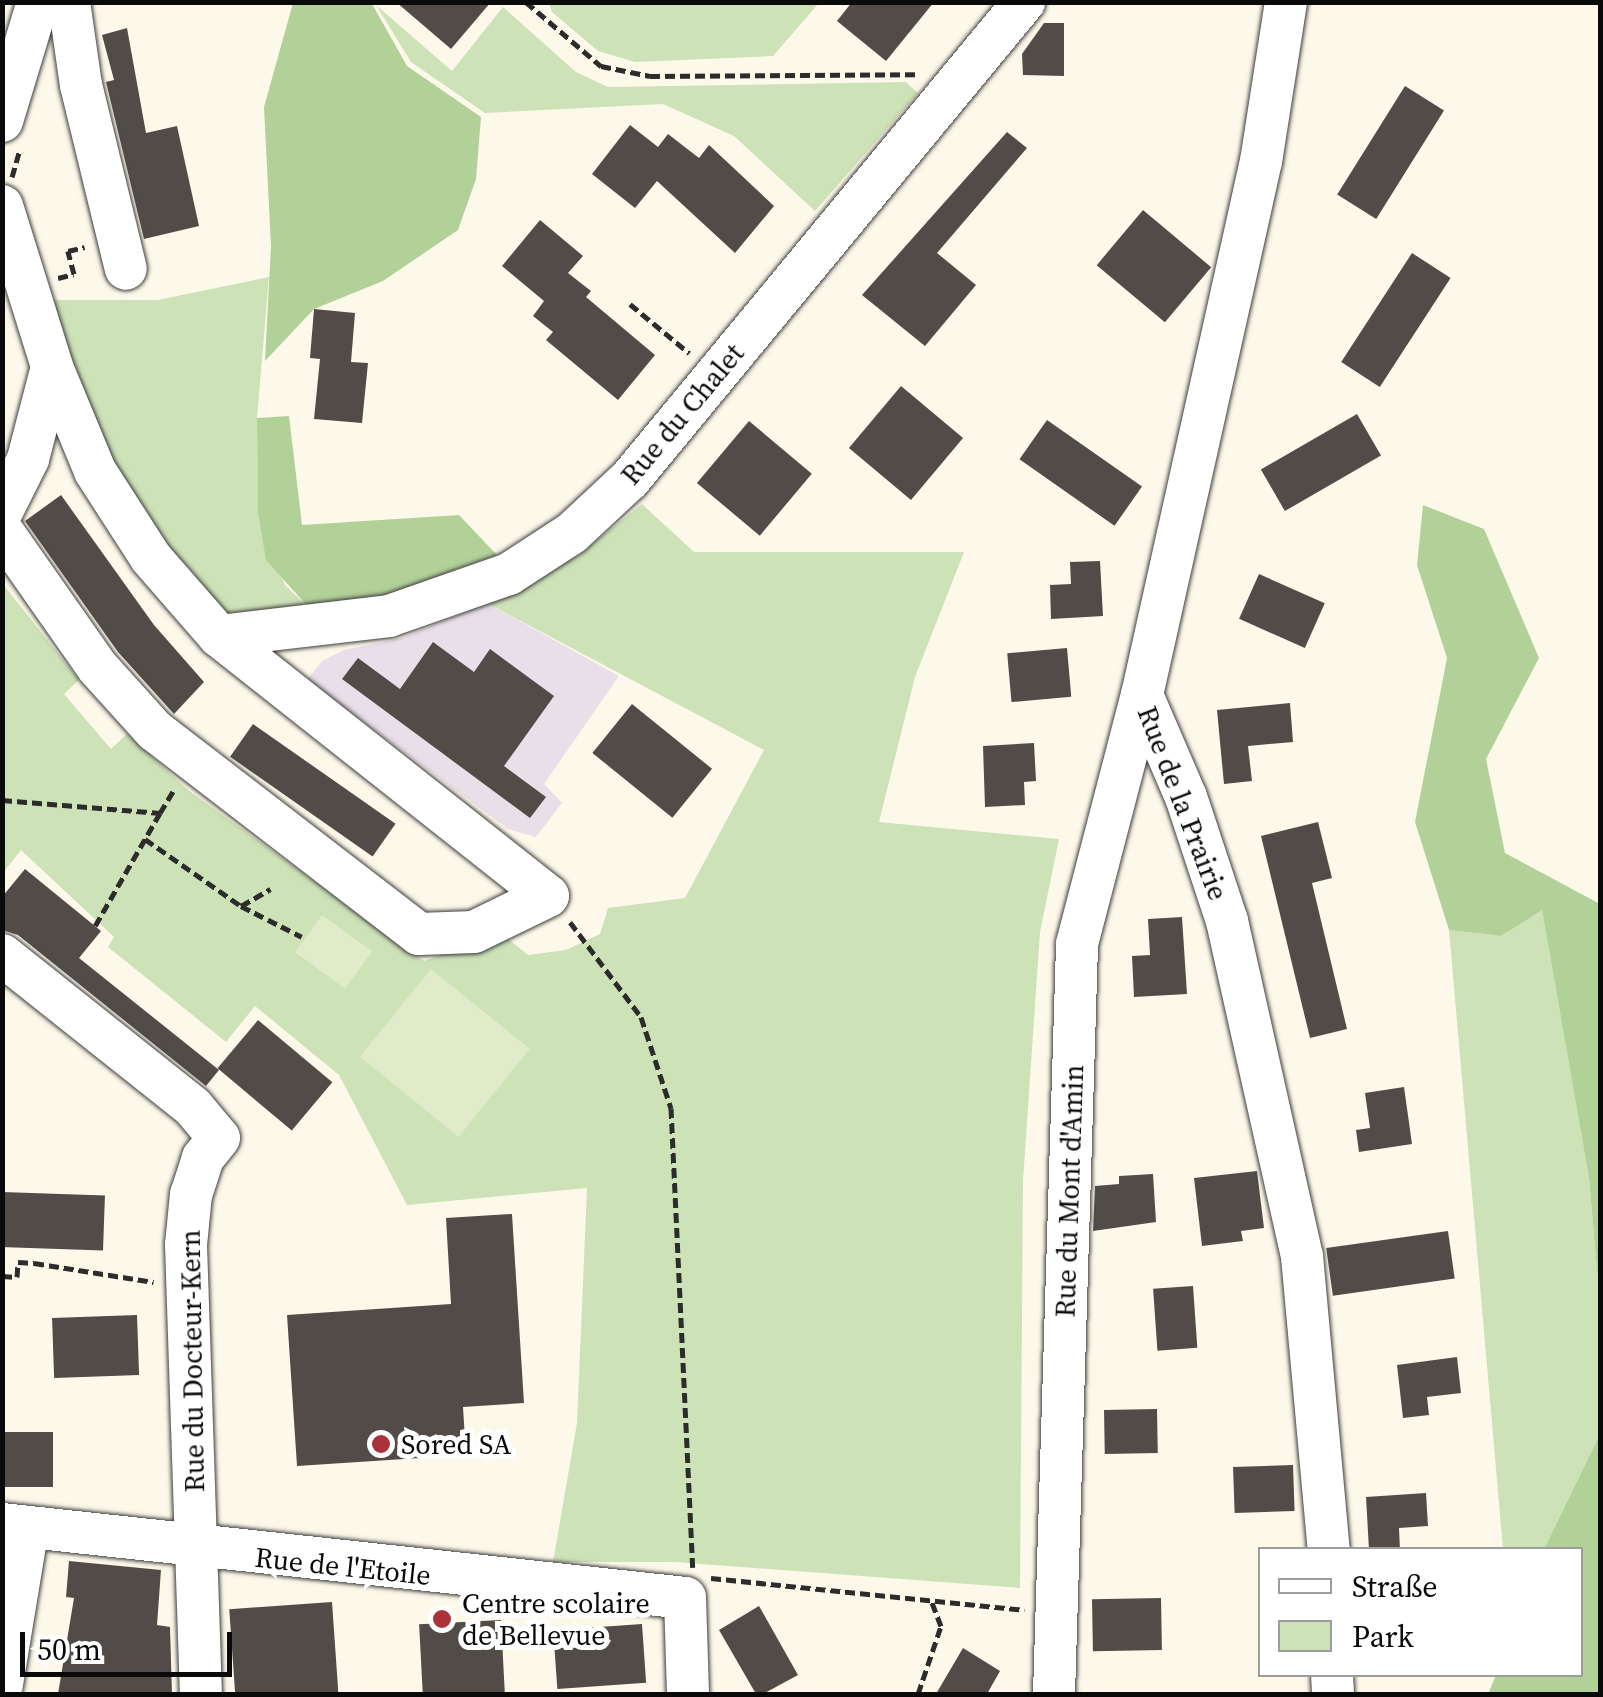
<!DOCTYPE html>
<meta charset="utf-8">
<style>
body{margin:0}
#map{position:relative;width:1603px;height:1697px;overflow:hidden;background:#fdf9ea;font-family:"Source Serif 4",serif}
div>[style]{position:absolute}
.industrial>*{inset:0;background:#e8dfe8}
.green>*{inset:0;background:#cee2b8}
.forest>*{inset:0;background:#b2d199}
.pitch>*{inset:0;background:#dfebc9;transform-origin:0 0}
.building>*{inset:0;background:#514c48;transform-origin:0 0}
.path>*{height:5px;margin-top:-2.5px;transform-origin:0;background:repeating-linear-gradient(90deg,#2c2c2c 0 10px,transparent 0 15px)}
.roads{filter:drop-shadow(0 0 2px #3d3d3d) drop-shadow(0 0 2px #3d3d3d)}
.minor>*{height:42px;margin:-21px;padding:0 21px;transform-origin:21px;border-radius:21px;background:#fff}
.dots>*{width:28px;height:28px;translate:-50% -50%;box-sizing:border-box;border:5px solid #fff;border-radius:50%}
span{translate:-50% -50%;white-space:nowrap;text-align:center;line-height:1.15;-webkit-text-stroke:10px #fff;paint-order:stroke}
.street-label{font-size:28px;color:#0a0a0a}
.poi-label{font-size:28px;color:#0a0a0a}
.left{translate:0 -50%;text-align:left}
.frame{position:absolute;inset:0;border:5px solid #0a0a0a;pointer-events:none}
.legend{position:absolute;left:1258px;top:1547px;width:325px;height:130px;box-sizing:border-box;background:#fff;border:2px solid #9d9d9d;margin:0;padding:12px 18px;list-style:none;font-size:30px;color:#0a0a0a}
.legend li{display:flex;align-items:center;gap:20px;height:50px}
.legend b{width:50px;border:2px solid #9d9d9d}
.scale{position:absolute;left:20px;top:1632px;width:212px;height:45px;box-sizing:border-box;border:5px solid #0a0a0a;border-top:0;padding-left:12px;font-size:30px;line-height:35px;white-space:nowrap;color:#0a0a0a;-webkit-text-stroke:8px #fff;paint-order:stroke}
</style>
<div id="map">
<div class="industrial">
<i style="clip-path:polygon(487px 603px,619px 676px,544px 784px,562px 803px,536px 837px,508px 829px,307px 680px,322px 661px,344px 650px,402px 638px)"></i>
</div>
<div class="green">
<i style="clip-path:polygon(549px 3px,549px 2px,819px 3px,773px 56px,635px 62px,598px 51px,552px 12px)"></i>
<i style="clip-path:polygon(376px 5px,452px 71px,503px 7px,576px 72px,608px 87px,906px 82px,918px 93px,815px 211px,734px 136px,663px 104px,485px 113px,411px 62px)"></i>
<i style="clip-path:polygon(269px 277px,257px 418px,258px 513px,285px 585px,309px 608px,232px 620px,167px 548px,113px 464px,69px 360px,54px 300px,158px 300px)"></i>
<i style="clip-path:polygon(642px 504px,694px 552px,964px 552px,915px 677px,879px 822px,1059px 839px,1040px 932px,1023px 1181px,1020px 1588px,675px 1562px,553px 1562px,577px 1423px,587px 1188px,407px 1205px,339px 1075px,255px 1006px,226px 1042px,108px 947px,114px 937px,21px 850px,3px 873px,2px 583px,79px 680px,64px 694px,111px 749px,127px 734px,188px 790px,424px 961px,501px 933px,528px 955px,566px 950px,600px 934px,608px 908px,685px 898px,764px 750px,487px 603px,580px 554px)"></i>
<i style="clip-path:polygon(1542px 909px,1589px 1178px,1600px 1305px,1600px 1434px,1544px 1549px,1503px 1549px,1449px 930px,1501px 936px)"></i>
</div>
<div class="forest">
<i style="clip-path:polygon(371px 2px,407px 66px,481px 117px,476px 179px,458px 230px,383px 281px,314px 309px,265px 361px,271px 246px,264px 107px,293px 3px)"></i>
<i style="clip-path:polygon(289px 416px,302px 525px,459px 515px,497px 555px,385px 595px,309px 608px,266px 560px,258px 513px,257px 418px)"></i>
<i style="clip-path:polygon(1423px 505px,1484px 529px,1539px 658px,1486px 759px,1505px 853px,1600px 904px,1600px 1305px,1589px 1178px,1542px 910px,1501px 936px,1449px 930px,1415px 822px,1447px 658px,1417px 565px)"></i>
<i style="clip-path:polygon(1600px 1434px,1600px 1694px,1488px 1694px,1496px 1675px,1580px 1674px,1580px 1550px,1544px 1549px)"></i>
</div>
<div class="pitch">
<i style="left:322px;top:915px;width:62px;height:46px;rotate:36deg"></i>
<i style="left:431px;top:969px;width:127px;height:113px;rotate:39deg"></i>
</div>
<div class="building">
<i style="clip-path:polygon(396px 2px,491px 2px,451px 49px)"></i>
<i style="clip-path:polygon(852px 2px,934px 2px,886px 61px,837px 21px)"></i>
<i style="clip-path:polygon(1044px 23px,1064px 23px,1064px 76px,1023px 75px,1022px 54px)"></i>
<i style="clip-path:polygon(127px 28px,146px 133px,177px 126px,199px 226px,144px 239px,106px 82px,114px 80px,102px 35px)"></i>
<i style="left:1405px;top:86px;width:46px;height:128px;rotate:32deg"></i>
<i style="clip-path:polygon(630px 125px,658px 147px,668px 134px,699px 158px,709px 145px,774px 206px,735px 253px,657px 181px,635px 208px,592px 174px)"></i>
<i style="clip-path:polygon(1007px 132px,1027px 148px,937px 253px,976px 285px,925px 346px,862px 295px)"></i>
<i style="left:1143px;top:210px;width:89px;height:72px;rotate:40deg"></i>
<i style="clip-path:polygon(540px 220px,583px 256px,568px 273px,591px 291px,586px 297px,655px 355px,618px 400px,546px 340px,553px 332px,533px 316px,544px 301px,502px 266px)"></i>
<i style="left:1412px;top:253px;width:46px;height:130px;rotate:33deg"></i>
<i style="clip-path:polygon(314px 309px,355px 313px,351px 362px,368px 363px,362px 423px,314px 419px,320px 359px,310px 358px)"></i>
<i style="left:901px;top:386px;width:81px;height:81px;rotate:40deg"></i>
<i style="left:1357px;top:414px;width:48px;height:111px;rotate:60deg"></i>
<i style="left:1047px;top:420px;width:116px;height:48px;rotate:35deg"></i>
<i style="left:749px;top:421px;width:82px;height:81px;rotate:40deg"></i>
<i style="clip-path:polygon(61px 495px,154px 625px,204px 682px,174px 714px,118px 652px,25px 521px)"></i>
<i style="clip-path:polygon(1100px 561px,1103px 616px,1051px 619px,1050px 585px,1071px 584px,1070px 562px)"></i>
<i style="left:1259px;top:574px;width:72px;height:49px;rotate:24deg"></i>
<i style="clip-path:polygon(433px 642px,474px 672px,490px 649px,554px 696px,504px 766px,546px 797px,530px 818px,342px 679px,358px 658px,400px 689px)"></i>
<i style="left:1067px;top:648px;width:49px;height:60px;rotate:85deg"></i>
<i style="clip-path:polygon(1290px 703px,1293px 742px,1248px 746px,1252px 781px,1224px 784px,1217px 710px)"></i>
<i style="left:632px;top:704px;width:103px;height:63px;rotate:39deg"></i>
<i style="left:253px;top:724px;width:174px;height:40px;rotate:35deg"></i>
<i style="clip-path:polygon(1034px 743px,1036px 781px,1024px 782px,1025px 805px,985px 807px,983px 746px)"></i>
<i style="clip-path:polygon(1318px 822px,1332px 878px,1312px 883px,1347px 1029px,1310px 1038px,1261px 836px)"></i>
<i style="clip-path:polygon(25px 869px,101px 931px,79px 958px,219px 1070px,206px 1086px,18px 935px,2px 930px,2px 897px)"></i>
<i style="clip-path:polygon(1182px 917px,1187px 994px,1134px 997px,1132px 956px,1150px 955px,1148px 919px)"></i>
<i style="left:258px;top:1020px;width:97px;height:63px;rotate:40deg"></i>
<i style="clip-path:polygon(1404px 1087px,1412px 1144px,1359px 1152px,1356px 1130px,1370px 1128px,1365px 1093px)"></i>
<i style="clip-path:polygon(1257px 1171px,1264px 1228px,1241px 1231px,1243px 1241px,1202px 1246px,1194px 1178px)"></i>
<i style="clip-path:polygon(1153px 1174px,1156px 1222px,1093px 1231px,1095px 1186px,1119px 1184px,1119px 1176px)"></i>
<i style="left:2px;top:1192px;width:103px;height:55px;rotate:2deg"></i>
<i style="clip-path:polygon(512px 1214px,524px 1403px,463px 1407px,466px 1455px,297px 1466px,287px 1315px,451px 1304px,446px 1218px)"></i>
<i style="left:1448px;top:1231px;width:48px;height:123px;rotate:82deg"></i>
<i style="left:1193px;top:1286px;width:62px;height:40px;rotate:86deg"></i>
<i style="left:137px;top:1315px;width:60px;height:85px;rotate:88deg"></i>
<i style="clip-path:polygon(1457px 1357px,1461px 1393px,1427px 1397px,1429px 1415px,1403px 1418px,1397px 1365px)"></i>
<i style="left:1157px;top:1409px;width:44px;height:53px;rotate:89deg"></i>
<i style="left:53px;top:1432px;width:55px;height:51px;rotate:90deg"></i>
<i style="left:1293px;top:1465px;width:46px;height:60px;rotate:88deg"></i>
<i style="clip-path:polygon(1426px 1493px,1428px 1526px,1399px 1528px,1400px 1550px,1369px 1550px,1366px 1497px)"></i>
<i style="clip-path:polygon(69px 1561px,161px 1570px,157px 1625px,170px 1627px,172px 1694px,58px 1694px,74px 1598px,66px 1597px)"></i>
<i style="left:1161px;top:1598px;width:52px;height:69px;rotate:89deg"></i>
<i style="left:332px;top:1602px;width:92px;height:103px;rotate:86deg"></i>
<i style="clip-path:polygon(759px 1606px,798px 1675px,763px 1694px,756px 1694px,719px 1630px)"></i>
<i style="left:501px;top:1620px;width:74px;height:82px;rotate:87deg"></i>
<i style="left:642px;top:1624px;width:59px;height:89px;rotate:86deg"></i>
<i style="clip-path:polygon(963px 1648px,1000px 1671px,987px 1694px,936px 1694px)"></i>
</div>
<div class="path">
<i style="left:526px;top:2px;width:99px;rotate:40.5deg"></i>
<i style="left:601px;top:66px;width:50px;rotate:11.5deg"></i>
<i style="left:650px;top:76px;width:268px;rotate:-0.4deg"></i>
<i style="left:12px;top:177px;width:29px;rotate:-74deg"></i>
<i style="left:58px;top:278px;width:16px;rotate:-14deg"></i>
<i style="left:74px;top:274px;width:24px;rotate:-105deg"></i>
<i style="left:68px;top:251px;width:17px;rotate:-13deg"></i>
<i style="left:630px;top:304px;width:77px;rotate:39.7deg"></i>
<i style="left:2px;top:800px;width:159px;rotate:4.7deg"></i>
<i style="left:160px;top:813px;width:130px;rotate:119.9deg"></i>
<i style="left:160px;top:813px;width:27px;rotate:-59deg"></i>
<i style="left:145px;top:839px;width:117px;rotate:34.9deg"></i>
<i style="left:241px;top:906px;width:34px;rotate:-30deg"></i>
<i style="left:241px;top:906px;width:68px;rotate:26.9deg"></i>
<i style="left:570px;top:922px;width:119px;rotate:53.2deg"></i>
<i style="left:641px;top:1017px;width:96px;rotate:71.8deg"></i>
<i style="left:671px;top:1108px;width:460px;rotate:87.3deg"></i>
<i style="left:2px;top:1276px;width:15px;rotate:4deg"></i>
<i style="left:17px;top:1277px;width:15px;rotate:-86deg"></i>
<i style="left:18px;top:1262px;width:16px;rotate:4deg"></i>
<i style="left:34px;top:1263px;width:121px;rotate:9deg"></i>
<i style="left:711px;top:1578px;width:315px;rotate:5.8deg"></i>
<i style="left:918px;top:1694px;width:72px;rotate:-71.3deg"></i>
<i style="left:941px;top:1626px;width:28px;rotate:-111deg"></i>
</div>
<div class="roads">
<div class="minor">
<i style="left:69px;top:2px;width:84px;rotate:81.8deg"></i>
<i style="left:81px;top:85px;width:189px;rotate:76.3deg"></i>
<i style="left:1286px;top:2px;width:161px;rotate:98.9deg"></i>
<i style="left:1261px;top:161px;width:547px;rotate:102.56deg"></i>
<i style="left:1142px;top:695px;width:111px;rotate:66.7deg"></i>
<i style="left:1186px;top:797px;width:131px;rotate:71.7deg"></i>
<i style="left:1227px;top:921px;width:343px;rotate:77.4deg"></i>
<i style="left:1302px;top:1256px;width:295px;rotate:84.8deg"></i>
<i style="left:2px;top:121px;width:124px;rotate:-73.2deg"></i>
<i style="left:2px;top:206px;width:169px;rotate:72.7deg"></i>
<i style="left:52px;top:367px;width:113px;rotate:67.5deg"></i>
<i style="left:95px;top:471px;width:103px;rotate:57.2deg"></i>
<i style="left:151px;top:558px;width:103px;rotate:48.9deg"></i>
<i style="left:219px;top:636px;width:419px;rotate:38.3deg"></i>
<i style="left:548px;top:896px;width:82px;rotate:154.1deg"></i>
<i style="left:474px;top:932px;width:55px;rotate:177.9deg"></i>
<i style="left:419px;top:934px;width:333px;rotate:-142.4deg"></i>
<i style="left:155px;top:731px;width:85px;rotate:-132.1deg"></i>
<i style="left:98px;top:668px;width:167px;rotate:-125deg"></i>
<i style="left:2px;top:511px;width:58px;rotate:-63.4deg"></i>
<i style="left:28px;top:459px;width:95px;rotate:-75.4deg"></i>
<i style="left:219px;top:636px;width:171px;rotate:-6.7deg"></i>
<i style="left:389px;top:616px;width:127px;rotate:-19.3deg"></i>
<i style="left:509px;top:574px;width:75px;rotate:-33.1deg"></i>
<i style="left:572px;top:533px;width:79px;rotate:-43deg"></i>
<i style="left:630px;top:479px;width:619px;rotate:-50.44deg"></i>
<i style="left:2px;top:955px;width:244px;rotate:38.5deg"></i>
<i style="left:193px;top:1107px;width:40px;rotate:50deg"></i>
<i style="left:219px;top:1138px;width:26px;rotate:129deg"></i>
<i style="left:203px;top:1158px;width:38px;rotate:108deg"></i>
<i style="left:191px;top:1194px;width:51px;rotate:95.6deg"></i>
<i style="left:186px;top:1245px;width:449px;rotate:88.1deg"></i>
<i style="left:2px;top:1524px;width:687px;rotate:6.18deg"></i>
<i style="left:685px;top:1598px;width:96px;rotate:88.2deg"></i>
<i style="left:1332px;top:1674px;width:20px;rotate:87deg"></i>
<i style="left:2px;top:1684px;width:159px;rotate:-80.6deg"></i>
<i style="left:1054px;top:1694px;width:750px;rotate:-88.24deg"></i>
<i style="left:1077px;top:944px;width:257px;rotate:-75.4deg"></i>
</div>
</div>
<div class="dots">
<i style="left:381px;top:1444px;background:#a93338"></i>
<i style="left:442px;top:1619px;background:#a93338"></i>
</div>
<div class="street-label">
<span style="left:682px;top:414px;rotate:-50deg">Rue du Chalet</span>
<span style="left:1183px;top:803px;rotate:69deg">Rue de la Prairie</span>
<span style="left:1069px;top:1191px;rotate:-88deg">Rue du Mont d'Amin</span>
<span style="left:192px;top:1361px;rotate:-91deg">Rue du Docteur-Kern</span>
<span style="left:343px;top:1566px;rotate:6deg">Rue de l'Etoile</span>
</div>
<div class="poi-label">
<span class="left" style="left:401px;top:1444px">Sored SA</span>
<span class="left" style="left:462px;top:1619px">Centre scolaire<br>de Bellevue</span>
</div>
<div class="frame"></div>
<ul class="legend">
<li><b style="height:12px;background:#fff"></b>Straße</li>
<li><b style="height:28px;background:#cee2b8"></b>Park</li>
</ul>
<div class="scale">50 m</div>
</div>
